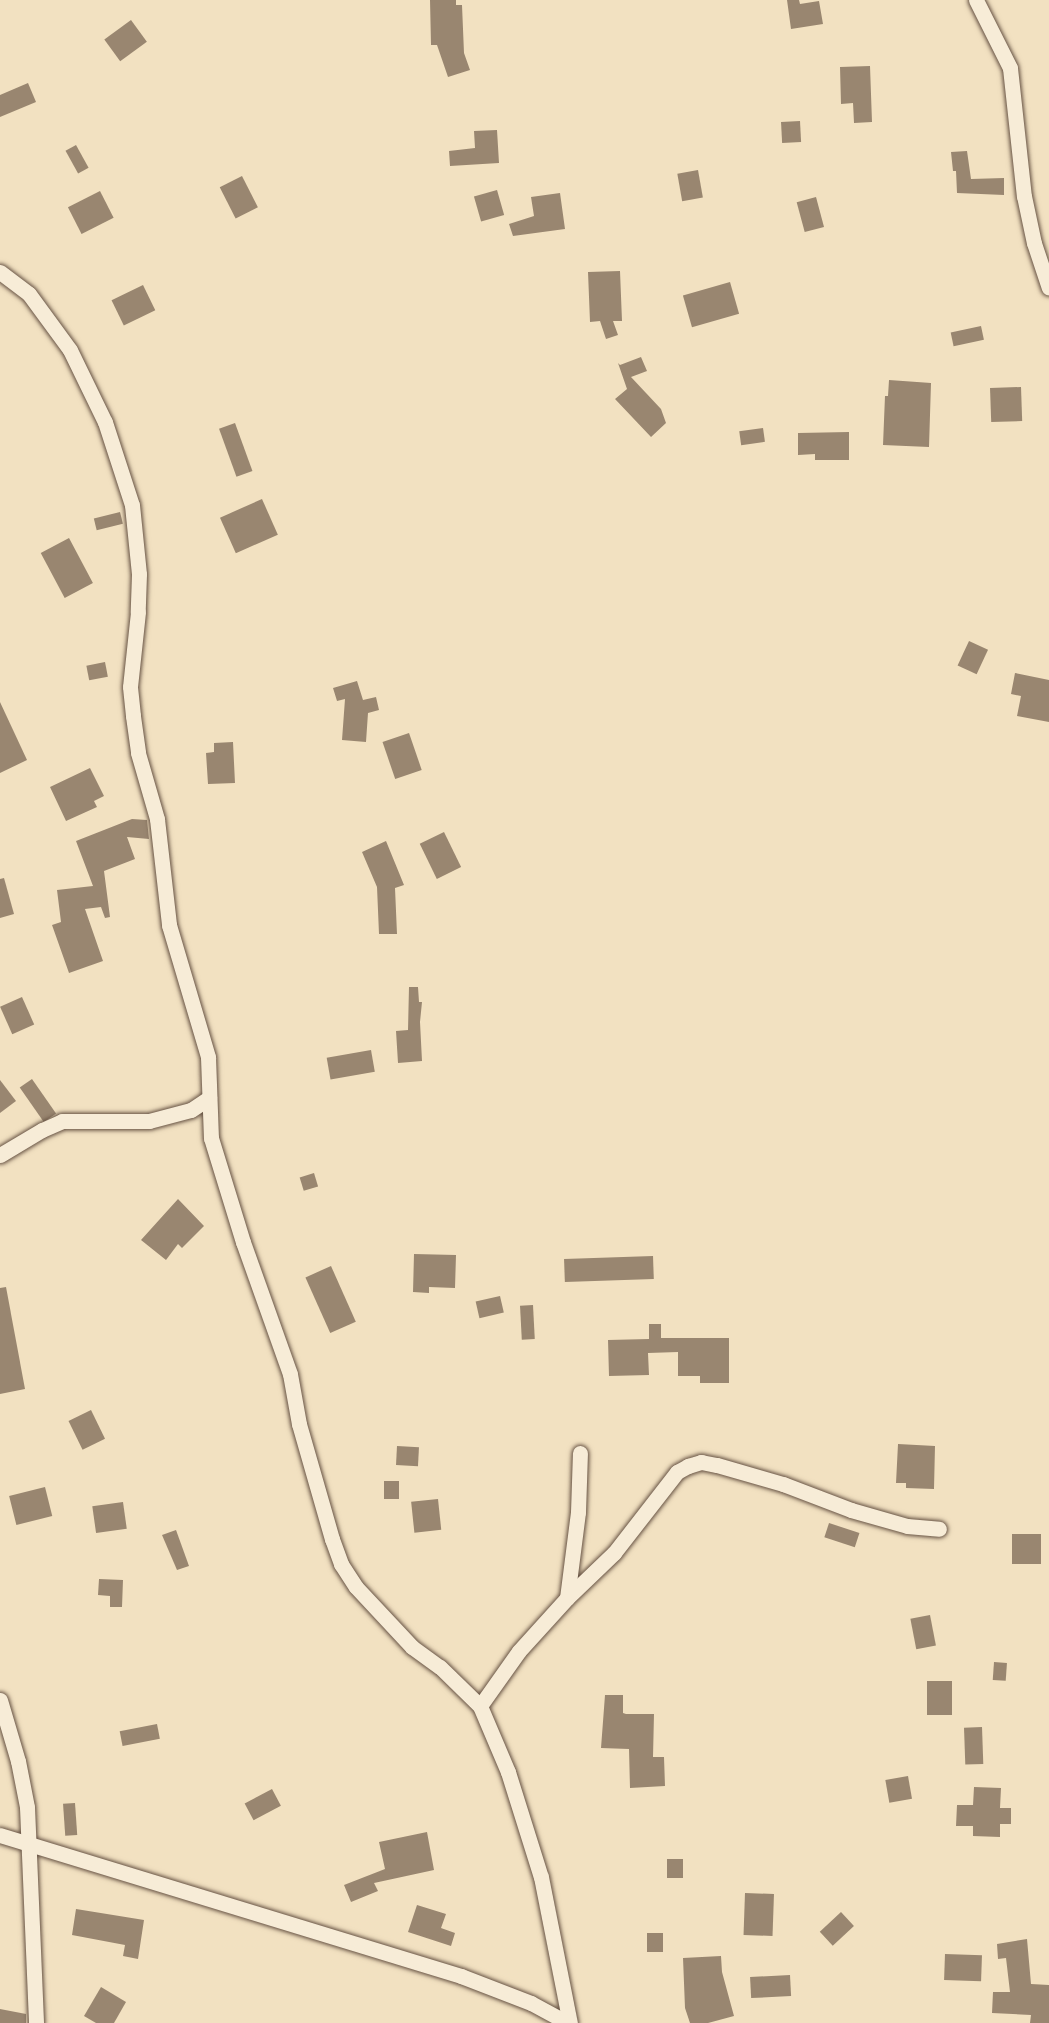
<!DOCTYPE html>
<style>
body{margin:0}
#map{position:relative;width:1049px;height:2023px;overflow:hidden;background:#f2e1c1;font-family:"EB Garamond",serif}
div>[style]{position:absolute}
.building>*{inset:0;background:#998670;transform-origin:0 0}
.roads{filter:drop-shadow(0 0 2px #665243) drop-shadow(0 0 2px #665243)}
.street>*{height:15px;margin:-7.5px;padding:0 7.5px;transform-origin:7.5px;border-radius:7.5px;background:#f7ecd7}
span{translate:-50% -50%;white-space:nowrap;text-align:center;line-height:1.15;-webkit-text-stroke:4.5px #f7ecd7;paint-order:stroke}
</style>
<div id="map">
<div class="building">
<i style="clip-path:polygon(430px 0,456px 0,456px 5px,462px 5px,464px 53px,470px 70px,448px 77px,437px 45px,431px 45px)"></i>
<i style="clip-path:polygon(787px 0,799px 0,800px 4px,819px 1px,823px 24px,791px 29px)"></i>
<i style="left:131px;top:20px;width:27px;height:33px;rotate:54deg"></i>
<i style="clip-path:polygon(870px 66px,872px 122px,854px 123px,853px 103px,841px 104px,840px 67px)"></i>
<i style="clip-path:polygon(28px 83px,36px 102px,0 117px,0 95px)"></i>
<i style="left:800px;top:121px;width:21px;height:19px;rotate:87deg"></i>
<i style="clip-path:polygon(497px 130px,499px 163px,450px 166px,449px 151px,475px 148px,474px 131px)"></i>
<i style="left:76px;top:145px;width:26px;height:12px;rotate:61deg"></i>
<i style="clip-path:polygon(967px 151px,971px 179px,1004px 178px,1004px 195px,957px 193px,956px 171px,953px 171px,951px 152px)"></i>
<i style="left:698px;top:170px;width:28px;height:21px;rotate:80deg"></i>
<i style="left:242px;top:176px;width:35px;height:25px;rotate:63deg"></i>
<i style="left:497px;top:190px;width:26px;height:24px;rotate:74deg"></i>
<i style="left:100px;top:191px;width:30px;height:36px;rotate:63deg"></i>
<i style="clip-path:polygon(560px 193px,565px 229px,513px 236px,509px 224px,534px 216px,531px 197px)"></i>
<i style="left:816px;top:197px;width:31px;height:20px;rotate:75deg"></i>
<i style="clip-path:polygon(620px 271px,622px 321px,613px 321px,618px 335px,606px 339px,600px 321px,590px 322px,588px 272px)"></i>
<i style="left:730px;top:282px;width:33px;height:49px;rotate:74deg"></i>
<i style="left:143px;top:285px;width:28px;height:35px;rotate:64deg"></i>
<i style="left:981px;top:326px;width:14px;height:31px;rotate:78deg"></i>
<i style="clip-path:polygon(641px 357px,647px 371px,631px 377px,661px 409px,666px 423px,651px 437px,615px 399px,627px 389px,618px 363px,620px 365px)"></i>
<i style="clip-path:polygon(889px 380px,931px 383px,929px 447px,883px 445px,885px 396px,888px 396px)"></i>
<i style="left:1021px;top:387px;width:34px;height:31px;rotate:88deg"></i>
<i style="left:235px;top:423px;width:51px;height:17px;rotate:70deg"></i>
<i style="left:763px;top:428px;width:14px;height:24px;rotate:82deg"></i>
<i style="clip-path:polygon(849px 432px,849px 460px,815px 460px,815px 454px,798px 455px,798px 433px)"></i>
<i style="left:262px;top:499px;width:39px;height:46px;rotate:66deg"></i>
<i style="left:120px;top:512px;width:12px;height:27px;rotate:76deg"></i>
<i style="left:69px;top:538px;width:51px;height:32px;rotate:62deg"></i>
<i style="left:969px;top:641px;width:21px;height:27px;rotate:25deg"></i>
<i style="left:105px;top:662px;width:15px;height:19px;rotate:79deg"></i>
<i style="clip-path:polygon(1015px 673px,1049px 680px,1049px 722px,1017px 716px,1021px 696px,1011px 694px)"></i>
<i style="clip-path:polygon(357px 681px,363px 700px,376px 697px,379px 710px,368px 713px,366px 742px,342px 740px,345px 699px,337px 701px,333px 688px)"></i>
<i style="clip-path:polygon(0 702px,27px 760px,0 773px)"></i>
<i style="left:409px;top:733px;width:39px;height:28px;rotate:71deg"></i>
<i style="clip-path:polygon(233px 742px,235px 783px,208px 784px,206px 753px,214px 752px,214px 743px)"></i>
<i style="clip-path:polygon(90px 768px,104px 796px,94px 801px,97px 807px,66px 821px,50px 787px)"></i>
<i style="clip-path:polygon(132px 819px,147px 820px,149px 839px,127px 837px,135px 859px,104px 871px,110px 917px,105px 918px,101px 907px,85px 909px,103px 961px,69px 973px,52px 925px,61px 922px,57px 890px,93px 886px,76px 841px)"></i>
<i style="left:444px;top:832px;width:39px;height:27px;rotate:64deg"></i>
<i style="clip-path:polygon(386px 841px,404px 885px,395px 888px,397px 934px,379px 934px,377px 887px,362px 852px)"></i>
<i style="clip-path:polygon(4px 878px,14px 914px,0 918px,0 879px)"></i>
<i style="clip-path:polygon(409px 987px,418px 987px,419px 1002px,422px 1002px,420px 1022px,422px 1061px,398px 1063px,396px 1031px,408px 1030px)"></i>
<i style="left:22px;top:997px;width:30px;height:24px;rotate:66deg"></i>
<i style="left:371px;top:1050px;width:22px;height:45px;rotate:80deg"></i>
<i style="left:32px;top:1079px;width:42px;height:15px;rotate:55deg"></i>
<i style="clip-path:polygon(0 1080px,16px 1101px,0 1113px)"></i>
<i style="left:314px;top:1173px;width:14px;height:15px;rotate:73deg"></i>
<i style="clip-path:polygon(178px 1199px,204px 1226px,182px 1248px,178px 1244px,166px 1260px,141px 1240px)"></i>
<i style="clip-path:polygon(414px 1254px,456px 1255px,455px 1288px,429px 1287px,429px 1293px,413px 1292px)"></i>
<i style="left:653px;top:1256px;width:23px;height:89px;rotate:88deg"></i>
<i style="left:331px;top:1266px;width:61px;height:28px;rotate:66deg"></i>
<i style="clip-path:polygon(6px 1287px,25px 1389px,0 1394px,0 1288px)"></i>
<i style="left:500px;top:1296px;width:17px;height:25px;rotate:77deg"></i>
<i style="left:533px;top:1305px;width:34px;height:13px;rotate:87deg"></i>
<i style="clip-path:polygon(649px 1324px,661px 1324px,661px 1338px,729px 1338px,729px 1383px,700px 1383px,700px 1376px,678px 1376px,678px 1352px,648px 1353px,649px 1375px,609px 1376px,608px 1340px,649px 1339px)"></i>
<i style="left:91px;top:1410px;width:32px;height:25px;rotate:64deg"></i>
<i style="clip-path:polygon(898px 1444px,935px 1446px,934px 1489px,906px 1488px,906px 1483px,896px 1483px)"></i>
<i style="left:397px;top:1446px;width:22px;height:19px;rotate:3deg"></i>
<i style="left:384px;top:1481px;width:15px;height:18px"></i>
<i style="left:45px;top:1487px;width:30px;height:37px;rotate:76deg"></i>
<i style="left:438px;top:1499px;width:31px;height:27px;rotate:84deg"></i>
<i style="left:123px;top:1502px;width:27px;height:31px;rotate:82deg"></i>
<i style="left:829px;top:1523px;width:32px;height:15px;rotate:18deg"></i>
<i style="clip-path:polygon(176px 1530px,189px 1566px,177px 1570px,162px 1535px)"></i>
<i style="left:1041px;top:1534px;width:30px;height:29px;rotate:90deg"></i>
<i style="clip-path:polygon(99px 1579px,123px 1580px,122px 1607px,110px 1607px,110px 1596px,98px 1595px)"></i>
<i style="left:930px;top:1615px;width:31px;height:20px;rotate:79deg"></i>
<i style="left:994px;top:1662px;width:13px;height:18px;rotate:4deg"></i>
<i style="left:927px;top:1681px;width:25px;height:34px"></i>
<i style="clip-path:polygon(605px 1695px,623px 1695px,623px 1713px,626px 1714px,654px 1714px,653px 1757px,664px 1757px,665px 1786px,630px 1788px,629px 1749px,601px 1748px)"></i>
<i style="left:157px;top:1724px;width:15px;height:38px;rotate:79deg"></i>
<i style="left:982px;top:1727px;width:37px;height:18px;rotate:88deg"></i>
<i style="left:908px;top:1776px;width:23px;height:23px;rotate:80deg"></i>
<i style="clip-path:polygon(974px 1787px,1001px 1788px,1000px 1808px,1011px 1808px,1011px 1824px,1000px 1824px,1000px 1837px,973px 1836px,973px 1826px,956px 1826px,957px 1805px,973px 1805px)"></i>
<i style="left:272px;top:1789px;width:19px;height:31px;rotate:62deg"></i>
<i style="left:75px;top:1803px;width:32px;height:12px;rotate:86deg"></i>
<i style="clip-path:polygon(427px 1832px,434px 1870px,374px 1883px,378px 1891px,351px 1902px,344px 1885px,385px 1869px,379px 1842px)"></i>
<i style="left:667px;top:1859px;width:16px;height:19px"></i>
<i style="left:745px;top:1893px;width:29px;height:42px;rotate:2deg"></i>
<i style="clip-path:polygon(417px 1905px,446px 1914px,441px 1928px,455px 1933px,451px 1946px,408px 1932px)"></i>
<i style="clip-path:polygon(76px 1909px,144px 1920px,138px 1959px,123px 1956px,125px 1945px,72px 1935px)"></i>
<i style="left:841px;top:1912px;width:19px;height:29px;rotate:47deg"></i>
<i style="left:647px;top:1933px;width:16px;height:19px"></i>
<i style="clip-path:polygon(1027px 1939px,1031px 1984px,1049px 1985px,1049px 2023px,1030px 2023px,1031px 2015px,992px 2013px,993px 1992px,1010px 1992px,1006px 1958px,998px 1959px,997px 1944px)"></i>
<i style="left:945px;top:1954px;width:37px;height:26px;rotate:2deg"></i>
<i style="clip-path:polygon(721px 1956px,722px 1972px,734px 2016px,708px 2023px,690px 2023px,685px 2008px,683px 1958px)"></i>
<i style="left:790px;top:1975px;width:21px;height:40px;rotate:87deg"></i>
<i style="clip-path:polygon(101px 1987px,126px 2002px,114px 2023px,96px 2023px,84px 2016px)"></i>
<i style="clip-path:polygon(0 2009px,26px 2014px,26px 2023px,0 2023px)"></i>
</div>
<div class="roads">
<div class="street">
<i style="left:976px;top:0;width:76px;rotate:63.4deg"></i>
<i style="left:1010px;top:68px;width:129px;rotate:83.8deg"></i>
<i style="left:1024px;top:196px;width:48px;rotate:78deg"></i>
<i style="left:1034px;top:243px;width:47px;rotate:71.6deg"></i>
<i style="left:0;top:272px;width:36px;rotate:37deg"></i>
<i style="left:29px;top:294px;width:69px;rotate:53.8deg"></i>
<i style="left:70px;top:350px;width:80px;rotate:64.1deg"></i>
<i style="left:105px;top:422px;width:87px;rotate:72deg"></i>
<i style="left:132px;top:505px;width:69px;rotate:84.2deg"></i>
<i style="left:139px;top:574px;width:38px;rotate:92deg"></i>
<i style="left:138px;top:612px;width:75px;rotate:96.1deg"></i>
<i style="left:130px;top:687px;width:29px;rotate:84deg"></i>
<i style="left:133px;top:716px;width:37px;rotate:82deg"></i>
<i style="left:138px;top:753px;width:69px;rotate:73.9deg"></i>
<i style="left:157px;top:819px;width:107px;rotate:83.5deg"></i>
<i style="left:169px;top:925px;width:138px;rotate:73.5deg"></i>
<i style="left:208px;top:1057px;width:81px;rotate:87.9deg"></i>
<i style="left:211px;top:1138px;width:109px;rotate:72.9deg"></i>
<i style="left:243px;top:1242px;width:140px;rotate:70.4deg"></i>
<i style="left:290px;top:1374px;width:51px;rotate:79.8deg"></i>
<i style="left:299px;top:1424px;width:120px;rotate:74deg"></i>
<i style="left:332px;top:1539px;width:27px;rotate:70deg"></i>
<i style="left:341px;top:1564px;width:27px;rotate:57deg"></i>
<i style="left:356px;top:1587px;width:82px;rotate:47deg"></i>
<i style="left:412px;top:1647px;width:34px;rotate:36deg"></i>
<i style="left:440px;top:1667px;width:56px;rotate:44.3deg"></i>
<i style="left:480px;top:1706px;width:72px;rotate:67deg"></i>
<i style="left:508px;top:1772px;width:110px;rotate:72.6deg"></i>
<i style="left:541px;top:1877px;width:149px;rotate:78.8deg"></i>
<i style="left:0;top:1155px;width:49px;rotate:-30.8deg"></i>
<i style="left:42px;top:1130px;width:22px;rotate:-24deg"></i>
<i style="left:62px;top:1121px;width:87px"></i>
<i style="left:149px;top:1121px;width:43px;rotate:-14.7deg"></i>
<i style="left:191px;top:1110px;width:22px;rotate:-34deg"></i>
<i style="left:567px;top:1598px;width:87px;rotate:-82.7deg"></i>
<i style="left:578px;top:1512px;width:59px;rotate:-88.1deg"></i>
<i style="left:0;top:1700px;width:64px;rotate:73.6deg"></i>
<i style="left:18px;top:1761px;width:47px;rotate:78.9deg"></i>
<i style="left:27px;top:1807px;width:216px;rotate:87.6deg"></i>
<i style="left:480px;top:1706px;width:67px;rotate:-54.7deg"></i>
<i style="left:519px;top:1651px;width:72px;rotate:-47.8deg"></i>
<i style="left:567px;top:1598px;width:65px;rotate:-43.8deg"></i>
<i style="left:614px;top:1553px;width:103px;rotate:-52.1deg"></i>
<i style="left:677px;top:1472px;width:13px;rotate:-29deg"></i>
<i style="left:688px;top:1466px;width:14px;rotate:-17deg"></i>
<i style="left:701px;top:1462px;width:16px;rotate:11deg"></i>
<i style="left:717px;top:1465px;width:69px;rotate:16.1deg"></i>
<i style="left:783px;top:1484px;width:73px;rotate:20.9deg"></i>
<i style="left:851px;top:1510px;width:58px;rotate:15.9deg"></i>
<i style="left:907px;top:1526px;width:32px;rotate:5deg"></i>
<i style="left:0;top:1835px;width:482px;rotate:17deg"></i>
<i style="left:461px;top:1976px;width:75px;rotate:21.1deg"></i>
<i style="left:531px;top:2003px;width:42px;rotate:28.4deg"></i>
</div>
</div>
</div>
